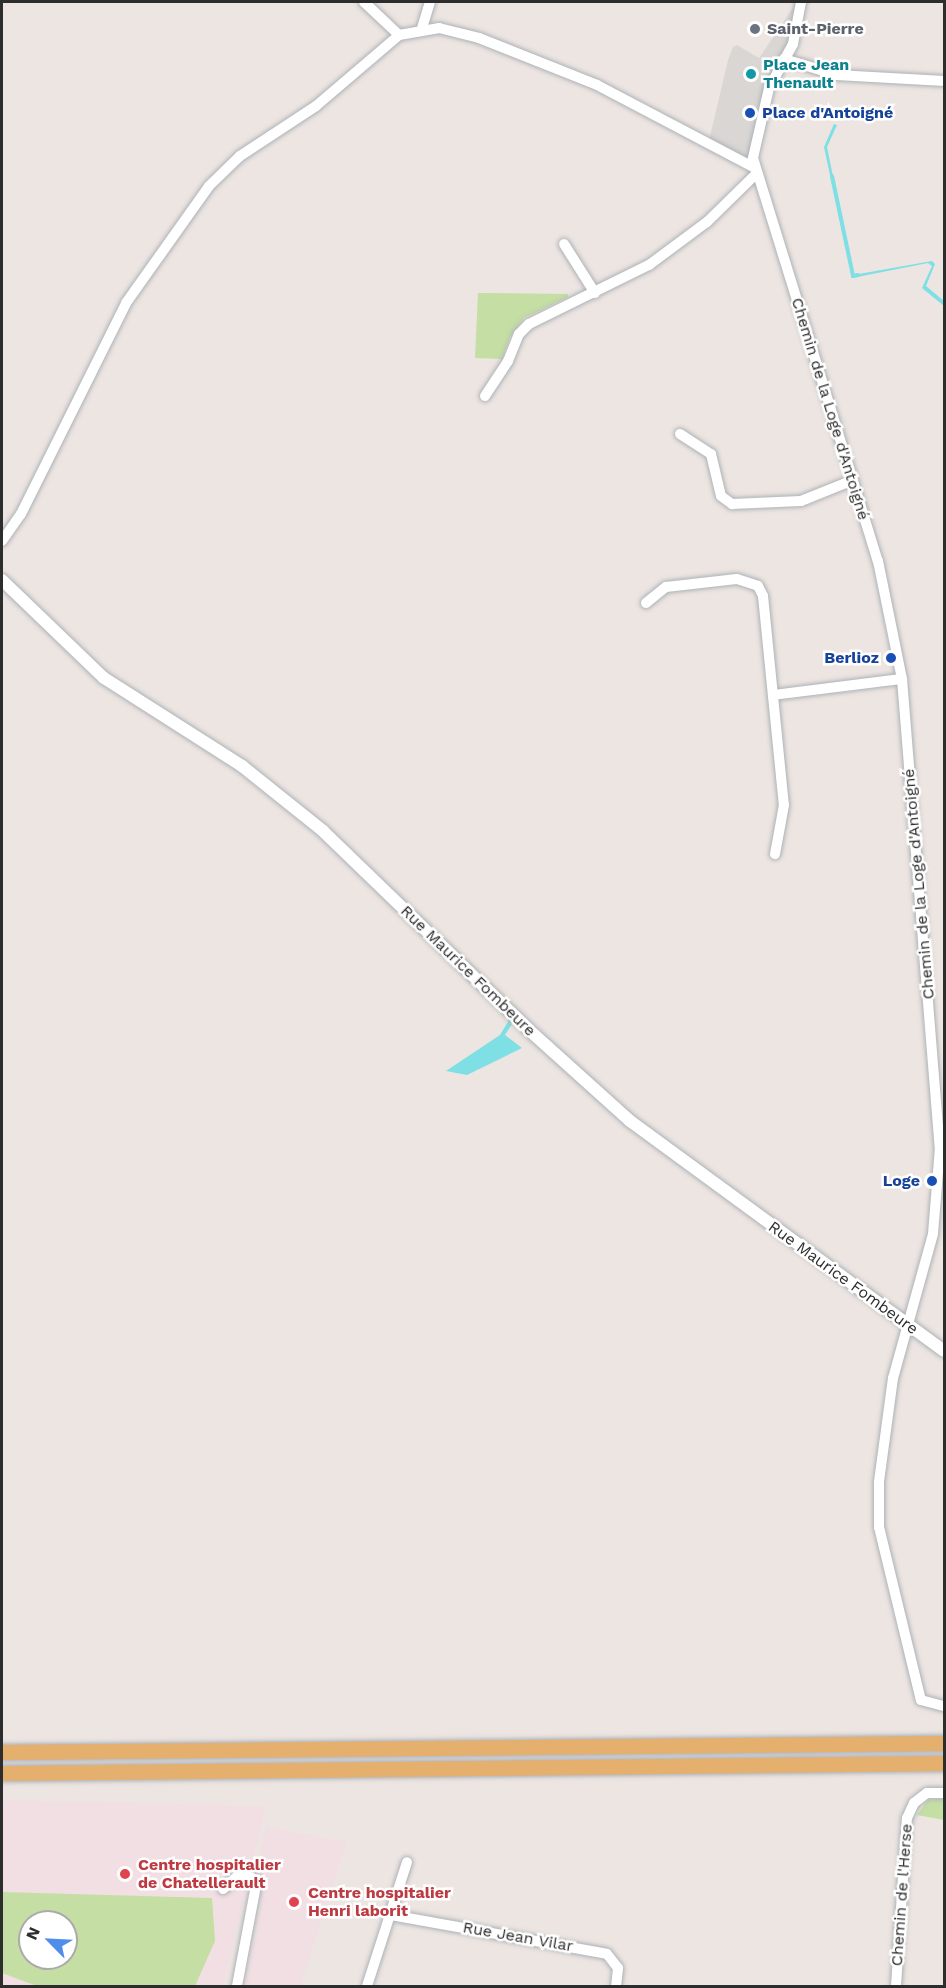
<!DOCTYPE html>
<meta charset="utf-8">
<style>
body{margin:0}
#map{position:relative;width:946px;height:1988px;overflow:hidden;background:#ede5e1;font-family:"Work Sans",sans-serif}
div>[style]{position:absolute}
.medical>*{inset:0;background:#f2dfe4}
.green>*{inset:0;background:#c4dea3}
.plaza>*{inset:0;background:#dad6d3}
.water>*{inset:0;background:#7edfe5}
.stream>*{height:4px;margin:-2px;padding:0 2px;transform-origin:2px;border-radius:2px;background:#7edfe5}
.roads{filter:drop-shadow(0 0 2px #adb2b8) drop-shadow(0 0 2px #adb2b8)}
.minor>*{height:10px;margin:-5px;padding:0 5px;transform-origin:5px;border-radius:5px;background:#fff}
.tertiary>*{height:12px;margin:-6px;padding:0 6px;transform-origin:6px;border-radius:6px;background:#fff}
.primary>*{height:15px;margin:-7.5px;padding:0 7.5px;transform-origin:7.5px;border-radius:7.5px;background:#e5b06e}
.dots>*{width:16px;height:16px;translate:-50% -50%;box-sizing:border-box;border:3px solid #fff;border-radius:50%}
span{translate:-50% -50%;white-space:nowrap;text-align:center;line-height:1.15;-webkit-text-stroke:5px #fff;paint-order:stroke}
.worship-label{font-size:16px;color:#5b616d;font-weight:700}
.left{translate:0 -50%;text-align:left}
.culture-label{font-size:16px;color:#0d838f;font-weight:700}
.transit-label{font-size:16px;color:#164399;font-weight:700}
.right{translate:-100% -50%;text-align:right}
.street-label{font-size:16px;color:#2d2d2d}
.health-label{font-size:16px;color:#be3a42;font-weight:700}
.frame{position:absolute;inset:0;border:3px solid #2d2d2d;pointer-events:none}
.north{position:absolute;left:18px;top:1910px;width:60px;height:60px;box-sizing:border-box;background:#fff;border:2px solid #ababab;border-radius:50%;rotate:294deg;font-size:16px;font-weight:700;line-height:24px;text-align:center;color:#2d2d2d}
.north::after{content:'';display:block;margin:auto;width:21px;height:27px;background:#518eea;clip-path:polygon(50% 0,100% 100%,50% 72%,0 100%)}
</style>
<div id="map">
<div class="medical">
<i style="clip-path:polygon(evenodd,2px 1800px,266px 1806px,223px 1986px,2px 1986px,2px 1800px,30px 1922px,66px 1922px,66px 1958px,30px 1958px,30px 1922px)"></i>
<i style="clip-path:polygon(266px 1827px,347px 1842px,300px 1986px,245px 1986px,259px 1917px,263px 1878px,256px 1874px)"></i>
</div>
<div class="green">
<i style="clip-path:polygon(478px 293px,568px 294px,568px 297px,524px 318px,510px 337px,502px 359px,475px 358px)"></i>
<i style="clip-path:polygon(944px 1798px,944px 1820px,917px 1815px,928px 1800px)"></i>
<i style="clip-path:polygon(evenodd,2px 1892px,212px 1898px,215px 1941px,195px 1986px,37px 1986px,2px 1973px,2px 1892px,30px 1922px,66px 1922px,66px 1958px,30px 1958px,30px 1922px)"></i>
</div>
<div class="plaza">
<i style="clip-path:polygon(797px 2px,798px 23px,769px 88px,755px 168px,708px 145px,728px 60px,733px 47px,737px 45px,759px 58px)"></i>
</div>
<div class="water">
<i style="clip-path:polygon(834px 124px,837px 125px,827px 147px,853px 275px,932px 261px,935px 264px,926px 286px,944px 301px,944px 306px,922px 288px,932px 266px,928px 263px,852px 278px,824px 147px)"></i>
<i style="clip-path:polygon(509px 1020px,512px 1024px,505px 1035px,522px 1048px,467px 1075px,446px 1071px,500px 1035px)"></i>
</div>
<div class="stream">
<i style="left:832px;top:176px;width:102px;rotate:78.1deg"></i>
<i style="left:853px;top:276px;width:5px;rotate:-11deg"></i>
</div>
<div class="roads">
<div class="minor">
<i style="left:364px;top:2px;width:48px;rotate:43.3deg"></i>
<i style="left:801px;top:2px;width:43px;rotate:100.8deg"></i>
<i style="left:793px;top:44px;width:50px;rotate:118.6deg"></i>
<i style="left:769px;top:88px;width:72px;rotate:102.9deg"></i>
<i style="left:753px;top:158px;width:422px;rotate:72.8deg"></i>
<i style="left:878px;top:561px;width:120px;rotate:78.5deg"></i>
<i style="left:902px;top:679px;width:470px;rotate:85.4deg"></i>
<i style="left:940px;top:1147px;width:87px;rotate:94.6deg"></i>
<i style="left:933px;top:1234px;width:149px;rotate:105.5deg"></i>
<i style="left:893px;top:1378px;width:105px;rotate:97.7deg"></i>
<i style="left:879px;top:1482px;width:45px;rotate:90deg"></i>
<i style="left:879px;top:1527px;width:178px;rotate:76.4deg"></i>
<i style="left:921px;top:1700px;width:24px;rotate:15deg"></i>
<i style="left:422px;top:28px;width:27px;rotate:-73deg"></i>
<i style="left:784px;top:59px;width:55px;rotate:16.8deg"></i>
<i style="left:837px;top:75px;width:107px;rotate:3.2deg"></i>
<i style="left:564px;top:244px;width:58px;rotate:57.7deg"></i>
<i style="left:485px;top:396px;width:42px;rotate:-56.7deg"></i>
<i style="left:508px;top:361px;width:29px;rotate:-68deg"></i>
<i style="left:519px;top:334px;width:14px;rotate:-45deg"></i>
<i style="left:529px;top:324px;width:134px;rotate:-26.2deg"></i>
<i style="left:649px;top:265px;width:72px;rotate:-36.6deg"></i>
<i style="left:707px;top:222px;width:70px;rotate:-44.4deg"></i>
<i style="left:680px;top:434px;width:37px;rotate:33deg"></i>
<i style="left:711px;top:454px;width:43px;rotate:76.6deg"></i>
<i style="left:721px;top:496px;width:14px;rotate:36deg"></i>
<i style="left:732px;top:504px;width:69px;rotate:-2.5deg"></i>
<i style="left:801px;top:501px;width:56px;rotate:-22deg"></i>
<i style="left:2px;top:541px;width:33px;rotate:-55deg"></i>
<i style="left:21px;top:514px;width:236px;rotate:-63.5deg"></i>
<i style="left:126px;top:303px;width:143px;rotate:-54.6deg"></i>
<i style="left:209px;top:186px;width:43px;rotate:-44.1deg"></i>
<i style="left:240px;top:156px;width:91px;rotate:-33.3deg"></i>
<i style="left:316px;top:106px;width:109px;rotate:-40.5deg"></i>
<i style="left:399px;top:35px;width:41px;rotate:-9.9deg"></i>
<i style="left:439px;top:28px;width:41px;rotate:14deg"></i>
<i style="left:479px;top:38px;width:127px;rotate:21.7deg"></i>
<i style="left:597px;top:85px;width:178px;rotate:27.7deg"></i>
<i style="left:646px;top:603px;width:26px;rotate:-39deg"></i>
<i style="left:666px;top:587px;width:71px;rotate:-6.4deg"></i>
<i style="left:737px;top:579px;width:22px;rotate:18deg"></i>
<i style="left:758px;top:586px;width:11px;rotate:63deg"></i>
<i style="left:763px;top:596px;width:210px;rotate:84.3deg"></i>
<i style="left:784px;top:805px;width:50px;rotate:100.4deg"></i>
<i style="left:773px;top:695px;width:130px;rotate:-7.1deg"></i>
<i style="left:223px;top:1889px;width:24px;rotate:-42deg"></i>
<i style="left:241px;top:1873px;width:17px;rotate:24deg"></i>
<i style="left:257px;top:1880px;width:108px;rotate:100.7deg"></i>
<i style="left:391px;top:1915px;width:219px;rotate:10.2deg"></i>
<i style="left:607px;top:1954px;width:18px;rotate:52deg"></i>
<i style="left:618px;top:1968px;width:18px;rotate:96deg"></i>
<i style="left:367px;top:1986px;width:130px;rotate:-72.1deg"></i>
<i style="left:896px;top:1986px;width:168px;rotate:-86.3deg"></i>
<i style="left:907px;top:1818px;width:17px;rotate:-65deg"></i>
<i style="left:914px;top:1803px;width:16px;rotate:-38deg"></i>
<i style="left:927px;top:1793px;width:17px"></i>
</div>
<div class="tertiary">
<i style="left:2px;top:580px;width:141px;rotate:43.9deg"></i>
<i style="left:104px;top:678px;width:164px;rotate:32.5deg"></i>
<i style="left:242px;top:766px;width:104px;rotate:38.7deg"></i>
<i style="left:323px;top:831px;width:286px;rotate:44deg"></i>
<i style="left:529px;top:1030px;width:136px;rotate:42deg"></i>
<i style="left:630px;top:1121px;width:389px;rotate:36.2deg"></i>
</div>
<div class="primary">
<i style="left:2px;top:1752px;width:942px;rotate:-0.55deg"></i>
<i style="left:2px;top:1773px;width:942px;rotate:-0.61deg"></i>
</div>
</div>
<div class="dots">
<i style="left:755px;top:29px;background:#6b7280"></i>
<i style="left:751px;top:74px;background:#0f9aa8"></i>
<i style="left:750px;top:113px;background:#1a4fb4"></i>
<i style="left:891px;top:658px;background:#1a4fb4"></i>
<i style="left:932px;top:1181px;background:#1a4fb4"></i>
<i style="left:125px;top:1874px;background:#e0444e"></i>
<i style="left:294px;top:1902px;background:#e0444e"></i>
</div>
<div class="worship-label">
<span class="left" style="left:767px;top:29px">Saint-Pierre</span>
</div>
<div class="culture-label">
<span class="left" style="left:763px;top:74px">Place Jean<br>Thenault</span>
</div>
<div class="transit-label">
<span class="left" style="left:762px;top:113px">Place d'Antoigné</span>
<span class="right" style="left:879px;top:658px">Berlioz</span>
<span class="right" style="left:920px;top:1181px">Loge</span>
</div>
<div class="street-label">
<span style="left:830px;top:409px;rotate:73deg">Chemin de la Loge d'Antoigné</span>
<span style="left:919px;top:884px;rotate:-95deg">Chemin de la Loge d'Antoigné</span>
<span style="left:468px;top:971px;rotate:44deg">Rue Maurice Fombeure</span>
<span style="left:843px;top:1278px;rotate:36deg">Rue Maurice Fombeure</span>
<span style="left:902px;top:1895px;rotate:-86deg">Chemin de l'Herse</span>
<span style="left:518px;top:1937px;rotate:10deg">Rue Jean Vilar</span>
</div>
<div class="health-label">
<span class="left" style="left:138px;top:1874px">Centre hospitalier<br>de Chatellerault</span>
<span class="left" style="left:308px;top:1902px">Centre hospitalier<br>Henri laborit</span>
</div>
<div class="frame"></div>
<div class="north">N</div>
</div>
